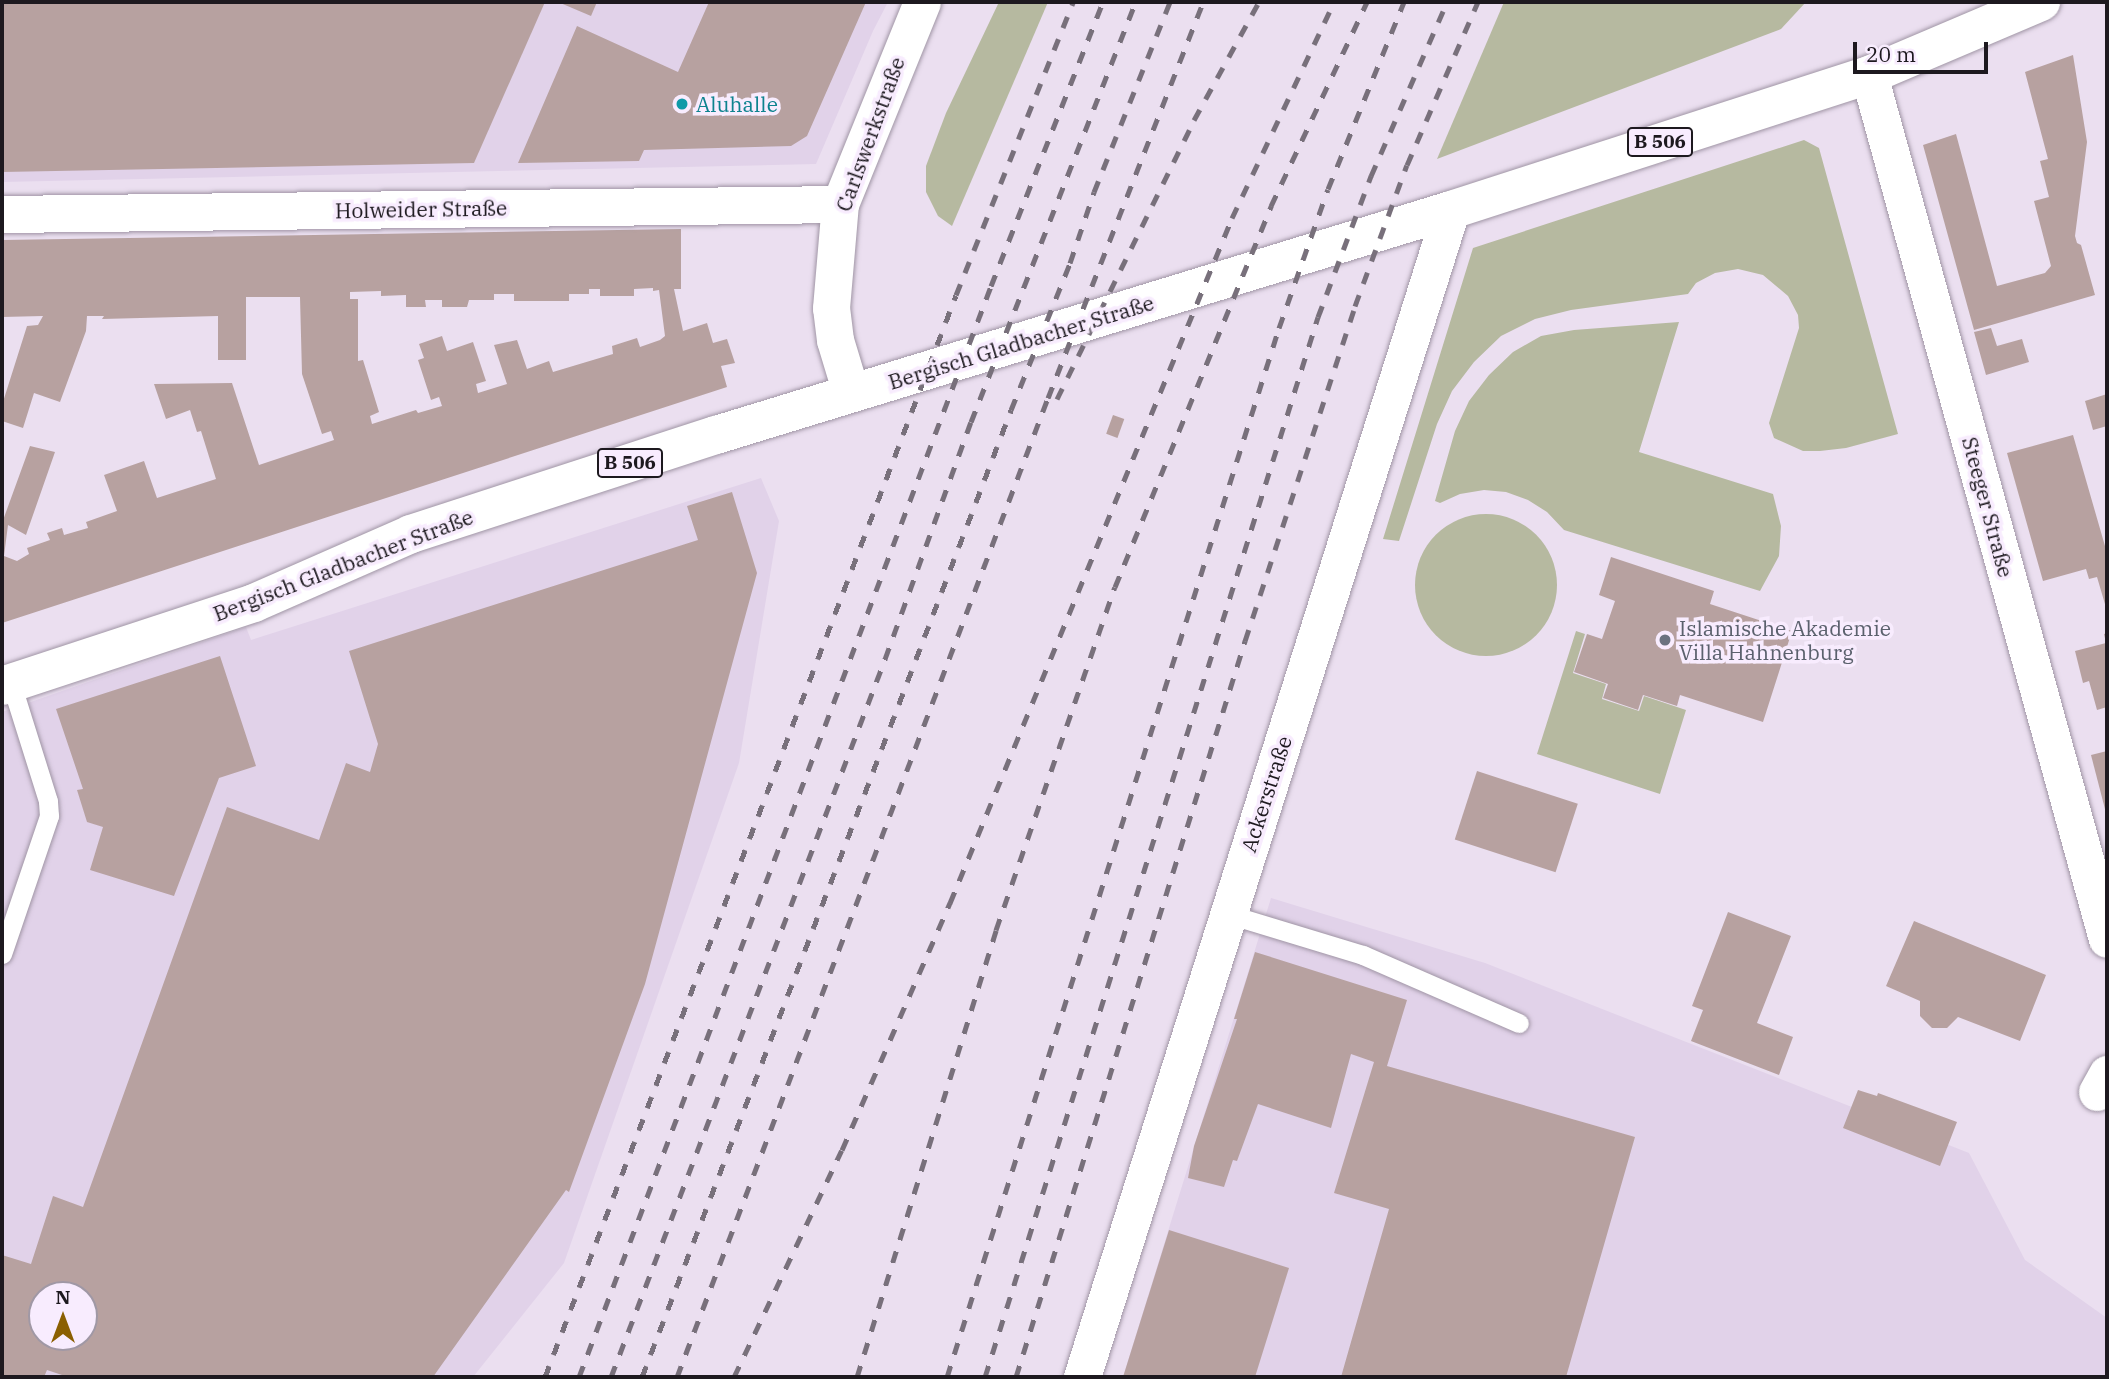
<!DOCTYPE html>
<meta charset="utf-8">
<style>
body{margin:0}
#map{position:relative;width:2109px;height:1379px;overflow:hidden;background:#ebdff0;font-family:"IBM Plex Serif",serif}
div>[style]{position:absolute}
.built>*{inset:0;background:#e1d2e9}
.green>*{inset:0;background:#b6b9a0}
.round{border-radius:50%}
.building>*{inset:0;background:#b7a1a0;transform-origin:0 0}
.roads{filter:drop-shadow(0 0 2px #a095a5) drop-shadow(0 0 2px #a095a5)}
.service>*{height:19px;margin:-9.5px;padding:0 9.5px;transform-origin:9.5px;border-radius:9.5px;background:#fff}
.minor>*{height:37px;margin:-18.5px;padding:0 18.5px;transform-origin:18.5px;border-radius:18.5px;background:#fff}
.primary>*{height:38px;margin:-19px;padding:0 19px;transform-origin:19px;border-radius:19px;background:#fff}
.rail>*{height:5px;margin-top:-2.5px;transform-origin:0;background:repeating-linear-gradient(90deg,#78707b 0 12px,transparent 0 24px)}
.dots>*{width:19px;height:19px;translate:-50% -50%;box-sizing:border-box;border:4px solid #f8ecfe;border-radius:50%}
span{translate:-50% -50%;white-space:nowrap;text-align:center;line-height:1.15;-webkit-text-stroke:7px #f8ecfe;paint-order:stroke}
.shield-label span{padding:2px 5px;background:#f8ecfe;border:2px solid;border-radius:5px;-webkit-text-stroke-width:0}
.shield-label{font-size:19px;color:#1d191f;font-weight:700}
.culture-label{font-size:21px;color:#0d838f}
.left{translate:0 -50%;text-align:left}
.street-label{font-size:21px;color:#1d191f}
.worship-label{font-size:21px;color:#5b616d}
.frame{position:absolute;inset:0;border:4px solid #1d191f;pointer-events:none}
.north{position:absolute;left:28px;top:1281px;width:70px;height:70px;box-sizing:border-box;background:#f8ecfe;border:2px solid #a098a5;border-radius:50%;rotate:0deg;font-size:19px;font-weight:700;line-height:28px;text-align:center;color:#1d191f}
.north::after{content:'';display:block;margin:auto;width:24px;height:32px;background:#8b5f02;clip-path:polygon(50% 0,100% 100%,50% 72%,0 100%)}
.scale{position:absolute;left:1853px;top:42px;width:135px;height:32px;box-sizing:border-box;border:4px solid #1d191f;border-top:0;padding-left:9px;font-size:21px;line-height:24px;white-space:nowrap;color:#1d191f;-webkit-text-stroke:5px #f8ecfe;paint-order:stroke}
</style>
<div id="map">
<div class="built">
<i style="clip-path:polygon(2px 2px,888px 2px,873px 31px,816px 164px,2px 182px)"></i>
<i style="clip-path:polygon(evenodd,761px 478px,779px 521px,739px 763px,564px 1263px,473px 1377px,2px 1377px,2px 712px,246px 627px,251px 640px,761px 478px,42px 1295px,84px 1295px,84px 1337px,42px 1337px,42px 1295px)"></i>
<i style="clip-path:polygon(1271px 898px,1485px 963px,1969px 1153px,2025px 1260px,2107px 1318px,2107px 1377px,1123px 1377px)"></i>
</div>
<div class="green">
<i style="clip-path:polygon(999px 2px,1048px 2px,952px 226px,938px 216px,926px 192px,926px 166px,946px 113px)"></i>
<i style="clip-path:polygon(1504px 2px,1806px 2px,1781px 29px,1437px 159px)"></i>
<i style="clip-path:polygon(1804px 140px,1819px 148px,1898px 434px,1846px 448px,1820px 451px,1803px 451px,1774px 438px,1769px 423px,1799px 328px,1798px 315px,1788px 296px,1763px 275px,1738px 269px,1715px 273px,1696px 283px,1688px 294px,1571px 310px,1535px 319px,1501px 336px,1474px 362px,1452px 391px,1437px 424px,1399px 541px,1383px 539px,1473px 248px)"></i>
<i style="clip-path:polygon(1679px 322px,1639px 452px,1773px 494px,1781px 526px,1779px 556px,1760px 591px,1564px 530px,1547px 512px,1528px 500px,1506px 492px,1484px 490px,1460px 494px,1440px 503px,1435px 501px,1455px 431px,1469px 401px,1489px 375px,1513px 352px,1541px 336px,1574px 330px)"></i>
<i class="round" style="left:1415px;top:514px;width:142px;height:142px"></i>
<i style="clip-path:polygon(1576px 631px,1585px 634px,1573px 673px,1606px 684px,1602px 699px,1639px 711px,1644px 696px,1686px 710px,1660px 794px,1537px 754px)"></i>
</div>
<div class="building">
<i style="clip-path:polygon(2px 2px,545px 2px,474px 163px,2px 172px)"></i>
<i style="clip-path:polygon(558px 2px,597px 2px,591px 16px)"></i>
<i style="clip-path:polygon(709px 2px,866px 2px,807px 136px,791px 146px,644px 150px,639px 161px,518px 163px,577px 26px,678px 72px)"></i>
<i style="clip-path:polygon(2073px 55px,2087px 142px,2075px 236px,2077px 243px,2081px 245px,2095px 295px,1974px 330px,1923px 145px,1956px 134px,1997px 286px,2045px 273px,2051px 266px,2034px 201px,2049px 197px,2040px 161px,2048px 159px,2025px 72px)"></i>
<i style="clip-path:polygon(evenodd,681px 229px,681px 289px,674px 289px,683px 331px,707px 323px,713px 343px,727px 339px,735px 363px,721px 366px,727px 387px,2px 623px,2px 523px,30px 446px,55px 452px,26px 535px,8px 525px,4px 556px,17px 561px,29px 554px,27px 548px,50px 540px,47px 533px,62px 528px,64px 535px,88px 528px,86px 522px,117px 511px,104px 475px,144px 461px,157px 498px,216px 479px,201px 431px,197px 432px,190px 410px,166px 419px,154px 384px,232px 383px,259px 465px,334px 440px,331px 431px,322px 434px,302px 374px,300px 297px,246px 297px,246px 360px,218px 360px,218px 316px,102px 319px,104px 316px,87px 316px,86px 331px,60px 402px,34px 393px,23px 428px,2px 421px,2px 405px,27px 326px,38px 325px,43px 316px,2px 317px,2px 240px,681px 229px,653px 288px,653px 291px,659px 290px,665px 336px,660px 340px,640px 347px,637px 338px,612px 346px,613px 354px,553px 372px,549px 361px,527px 369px,517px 340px,494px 345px,507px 384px,478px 393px,476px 384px,486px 381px,473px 342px,447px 351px,442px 336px,419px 344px,424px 358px,418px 360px,431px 400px,439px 397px,442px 406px,418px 413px,416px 410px,372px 424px,370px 416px,379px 412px,363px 360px,358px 361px,358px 299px,350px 299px,350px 292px,381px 291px,381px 296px,406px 295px,406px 307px,426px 307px,425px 300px,442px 300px,442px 307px,467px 307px,469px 300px,494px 300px,494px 294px,514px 294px,514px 301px,569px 301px,569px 294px,589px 294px,589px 289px,600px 289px,600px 296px,634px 296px,634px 289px,653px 288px)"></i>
<i style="clip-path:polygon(1991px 328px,1997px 346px,2022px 339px,2029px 362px,1986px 375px,1974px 332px)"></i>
<i style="clip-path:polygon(2107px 394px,2107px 426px,2093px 430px,2085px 401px)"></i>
<i style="left:1113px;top:415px;width:12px;height:20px;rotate:20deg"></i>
<i style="clip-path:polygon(2073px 435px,2107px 553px,2107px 611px,2097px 577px,2089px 579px,2086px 569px,2043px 581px,2007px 453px)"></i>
<i style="clip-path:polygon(evenodd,732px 492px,757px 573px,645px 984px,569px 1192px,566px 1190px,433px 1377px,68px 1377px,47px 1370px,44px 1377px,2px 1377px,2px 1255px,31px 1264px,53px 1196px,83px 1207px,227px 807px,319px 840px,346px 763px,370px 772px,378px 744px,349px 651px,698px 540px,687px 506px,732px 492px,42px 1295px,84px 1295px,84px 1337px,42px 1337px,42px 1295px)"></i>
<i style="clip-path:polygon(1611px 557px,1714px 591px,1710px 604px,1792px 631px,1763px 722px,1680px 695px,1677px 706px,1643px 695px,1638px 710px,1603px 698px,1608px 684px,1574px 672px,1587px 634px,1602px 639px,1615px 601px,1599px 595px)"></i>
<i style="clip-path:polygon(2107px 633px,2107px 707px,2097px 710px,2089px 681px,2083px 683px,2075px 651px,2106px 643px,2104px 634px)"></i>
<i style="clip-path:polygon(220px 656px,256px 766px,219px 778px,174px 896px,90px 870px,103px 827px,87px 822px,77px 790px,83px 789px,56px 709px)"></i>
<i style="clip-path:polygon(2107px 751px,2107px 813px,2106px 813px,2091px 755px)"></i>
<i style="left:1477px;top:771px;width:106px;height:72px;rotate:18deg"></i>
<i style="clip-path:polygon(1728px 912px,1791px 936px,1757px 1023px,1793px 1037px,1779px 1075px,1691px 1041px,1703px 1010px,1692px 1006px)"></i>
<i style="clip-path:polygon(1914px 921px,2046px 975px,2020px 1041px,1958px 1017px,1947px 1028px,1932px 1028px,1920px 1016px,1920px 1001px,1886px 986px)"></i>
<i style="clip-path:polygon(1255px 952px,1407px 1000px,1387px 1066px,1635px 1137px,1566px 1377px,1341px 1377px,1389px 1209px,1334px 1193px,1374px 1062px,1351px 1054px,1331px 1128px,1258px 1104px,1237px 1161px,1233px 1160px,1224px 1187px,1188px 1178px,1194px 1146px,1237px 1019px,1234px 1019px)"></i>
<i style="clip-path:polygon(1858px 1090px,1877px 1096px,1878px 1093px,1957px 1122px,1940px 1166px,1843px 1128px)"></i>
<i style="clip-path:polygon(1169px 1230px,1289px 1268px,1255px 1377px,1123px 1377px)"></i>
</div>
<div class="roads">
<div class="service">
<i style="left:1228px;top:914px;width:141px;rotate:16.9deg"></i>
<i style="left:1363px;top:955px;width:170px;rotate:23.6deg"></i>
<i style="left:2px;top:954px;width:146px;rotate:-71.2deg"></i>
<i style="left:49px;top:816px;width:15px;rotate:-94deg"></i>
<i style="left:48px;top:801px;width:124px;rotate:-107.4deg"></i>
</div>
<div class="minor">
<i style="left:1869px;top:75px;width:896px;rotate:74.6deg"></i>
<i style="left:2px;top:214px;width:838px;rotate:-0.68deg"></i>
<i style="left:851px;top:393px;width:55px;rotate:-106.8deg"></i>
<i style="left:835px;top:340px;width:32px;rotate:-97deg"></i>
<i style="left:831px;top:308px;width:104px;rotate:-85.1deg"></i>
<i style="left:840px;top:204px;width:218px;rotate:-67.9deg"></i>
<i style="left:2097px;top:1092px;width:21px;rotate:-61deg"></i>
<i style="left:1082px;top:1377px;width:1224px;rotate:-72.45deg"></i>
</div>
<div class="primary">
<i style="left:2px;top:686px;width:265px;rotate:-18.2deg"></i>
<i style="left:254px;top:603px;width:171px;rotate:-23.7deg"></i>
<i style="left:411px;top:534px;width:321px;rotate:-18deg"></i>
<i style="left:716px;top:435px;width:769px;rotate:-17.02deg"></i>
<i style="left:1451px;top:210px;width:439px;rotate:-17.9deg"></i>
<i style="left:1869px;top:75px;width:187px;rotate:-23deg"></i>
</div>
</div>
<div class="rail">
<i style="left:1057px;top:399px;width:311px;rotate:-63.8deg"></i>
<i style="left:1194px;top:120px;width:135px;rotate:-61.2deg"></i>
<i style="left:545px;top:1377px;width:1157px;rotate:-69.2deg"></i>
<i style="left:956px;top:295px;width:315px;rotate:-68.2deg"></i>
<i style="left:579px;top:1377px;width:1166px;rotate:-69.31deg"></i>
<i style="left:991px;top:286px;width:305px;rotate:-68.5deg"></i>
<i style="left:611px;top:1377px;width:769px;rotate:-69.11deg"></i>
<i style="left:885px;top:659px;width:252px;rotate:-70.1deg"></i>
<i style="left:971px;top:422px;width:451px;rotate:-68.6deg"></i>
<i style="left:642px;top:1377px;width:1035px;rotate:-69.11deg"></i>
<i style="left:1011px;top:410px;width:158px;rotate:-68.1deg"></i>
<i style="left:1070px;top:263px;width:75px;rotate:-71.3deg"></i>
<i style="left:1094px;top:192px;width:205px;rotate:-68.2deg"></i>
<i style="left:677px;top:1377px;width:1047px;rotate:-69.25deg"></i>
<i style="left:1048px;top:398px;width:425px;rotate:-68.6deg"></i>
<i style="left:734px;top:1377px;width:251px;rotate:-64.6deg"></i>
<i style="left:842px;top:1150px;width:270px;rotate:-66.4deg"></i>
<i style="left:950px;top:903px;width:741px;rotate:-67.62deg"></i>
<i style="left:1232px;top:218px;width:239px;rotate:-64.7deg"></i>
<i style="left:857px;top:1377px;width:468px;rotate:-72.7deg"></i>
<i style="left:996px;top:930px;width:363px;rotate:-70.9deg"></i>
<i style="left:1115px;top:587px;width:412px;rotate:-67.7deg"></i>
<i style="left:1271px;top:206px;width:225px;rotate:-64.8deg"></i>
<i style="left:947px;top:1377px;width:1100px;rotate:-72.44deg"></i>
<i style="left:1279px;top:328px;width:147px;rotate:-70.6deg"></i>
<i style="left:1328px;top:189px;width:202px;rotate:-67.9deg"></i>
<i style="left:985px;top:1377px;width:1111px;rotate:-72.56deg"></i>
<i style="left:1318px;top:317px;width:151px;rotate:-69.4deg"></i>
<i style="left:1371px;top:176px;width:190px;rotate:-66.4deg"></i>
<i style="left:1016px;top:1377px;width:771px;rotate:-72.72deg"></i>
<i style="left:1245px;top:641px;width:353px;rotate:-71.8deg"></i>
<i style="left:1355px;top:306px;width:150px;rotate:-69.8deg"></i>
<i style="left:1407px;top:165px;width:178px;rotate:-66.5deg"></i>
</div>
<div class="dots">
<i style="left:682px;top:104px;background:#0f9aa8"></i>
<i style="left:1665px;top:640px;background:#6b7280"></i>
</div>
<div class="shield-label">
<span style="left:1660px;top:142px">B 506</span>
<span style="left:630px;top:463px">B 506</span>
</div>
<div class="culture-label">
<span class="left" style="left:696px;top:104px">Aluhalle</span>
</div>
<div class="street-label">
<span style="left:870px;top:134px;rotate:-70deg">Carlswerkstraße</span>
<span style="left:421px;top:209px;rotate:-1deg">Holweider Straße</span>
<span style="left:1021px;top:342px;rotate:-17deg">Bergisch Gladbacher Straße</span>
<span style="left:1988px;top:507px;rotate:75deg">Steeger Straße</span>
<span style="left:343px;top:565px;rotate:-21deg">Bergisch Gladbacher Straße</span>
<span style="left:1266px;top:794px;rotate:-72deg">Ackerstraße</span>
</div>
<div class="worship-label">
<span class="left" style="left:1679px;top:640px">Islamische Akademie<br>Villa Hahnenburg</span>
</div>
<div class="frame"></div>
<div class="north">N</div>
<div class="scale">20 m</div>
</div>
